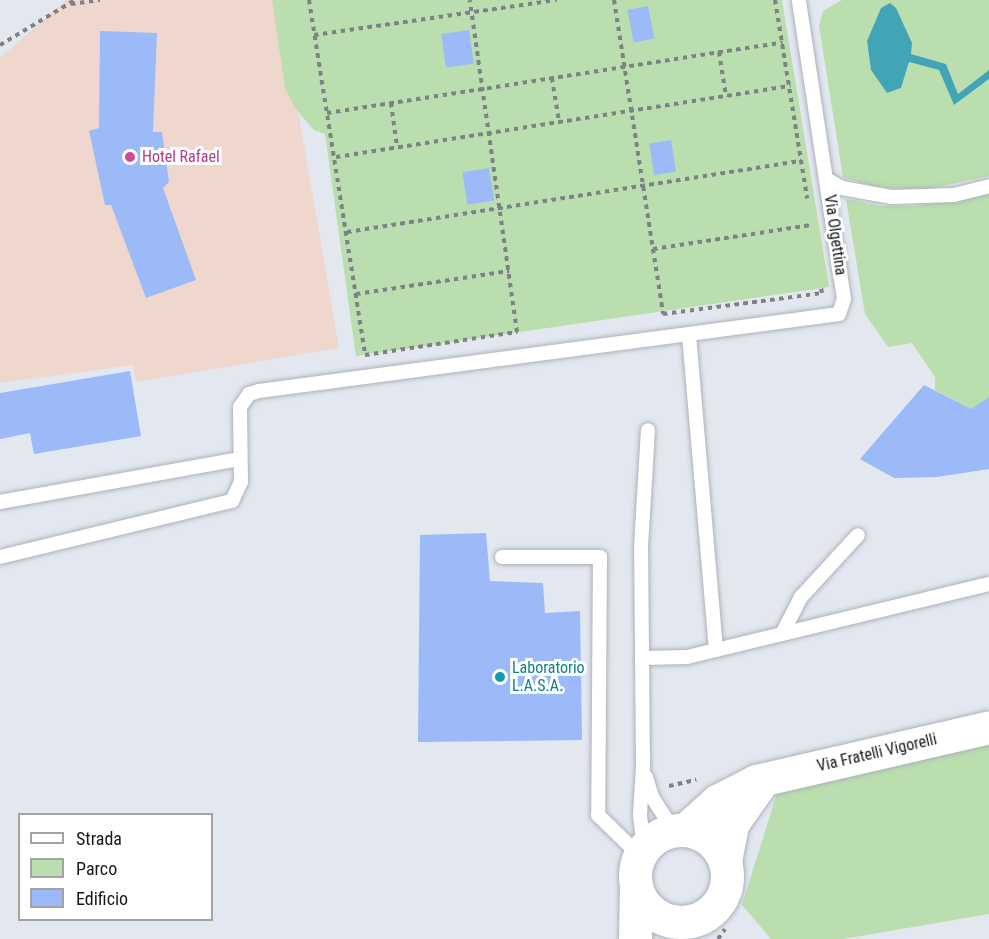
<!DOCTYPE html>
<style>
body{margin:0}
#map{position:relative;width:989px;height:939px;overflow:hidden;background:#e2e7f0;font-family:"Roboto Condensed",sans-serif}
div>[style]{position:absolute}
.commercial>*{inset:0;background:#efd7cd}
.green>*{inset:0;background:#badead}
.water>*{inset:0;background:#42a5b6}
.building>*{inset:0;background:#9bbaf7;transform-origin:0 0}
.path>*{height:4px;margin-top:-2px;transform-origin:0;background:repeating-linear-gradient(90deg,#7e8288 0 4.5px,transparent 0 9px)}
.roads{filter:drop-shadow(0 0 2px #adb2bb) drop-shadow(0 0 2px #adb2bb)}
.service>*{height:14px;margin:-7px;padding:0 7px;transform-origin:7px;border-radius:7px;background:#fff}
.tertiary>*{height:33px;margin:-16.5px;padding:0 16.5px;transform-origin:16.5px;border-radius:16.5px;background:#fff}
.tertiary>.ring{margin:-16.5px;padding:0;box-sizing:content-box;background:none;border:33px solid #fff;border-radius:50%}
.dots>*{width:16px;height:16px;translate:-50% -50%;box-sizing:border-box;border:3px solid #fff;border-radius:50%}
span{translate:-50% -50%;white-space:nowrap;text-align:center;line-height:1.15;-webkit-text-stroke:6px #fff;paint-order:stroke}
.hotel-label{font-size:16px;color:#b23c85}
.left{translate:0 -50%;text-align:left}
.street-label{font-size:16px;color:#16181b}
.culture-label{font-size:16px;color:#0d838f}
.legend{position:absolute;left:18px;top:813px;width:195px;height:108px;box-sizing:border-box;background:#fff;border:2px solid #a2a3a4;margin:0;padding:8px 10px;list-style:none;font-size:18px;color:#16181b}
.legend li{display:flex;align-items:center;gap:12px;height:30px}
.legend b{width:30px;border:2px solid #a2a3a4}
</style>
<div id="map">
<div class="commercial">
<i style="clip-path:polygon(66px 0,279px 0,339px 348px,136px 382px,133px 365px,0 383px,0 58px)"></i>
</div>
<div class="green">
<i style="clip-path:polygon(272px 0,782px 0,829px 287px,356px 356px,325px 134px,314px 130px,295px 108px,285px 88px)"></i>
<i style="clip-path:polygon(842px 0,989px 0,989px 70px,958px 94px,946px 64px,911px 54px,881px 8px,867px 41px,871px 70px,887px 93px,901px 88px,909px 62px,939px 70px,954px 105px,989px 79px,989px 176px,923px 190px,875px 187px,843px 177px,819px 26px,823px 11px)"></i>
<i style="clip-path:polygon(989px 194px,989px 397px,971px 409px,935px 390px,935px 377px,912px 343px,888px 347px,865px 314px,846px 199px,881px 206px,915px 206px)"></i>
<i style="clip-path:polygon(989px 744px,989px 914px,843px 939px,771px 939px,742px 905px,778px 790px)"></i>
</div>
<div class="water">
<i style="clip-path:polygon(890px 3px,896px 8px,912px 43px,911px 54px,946px 64px,958px 94px,989px 70px,989px 79px,954px 105px,939px 70px,909px 62px,901px 88px,887px 93px,871px 70px,867px 41px,881px 8px)"></i>
</div>
<div class="building">
<i style="left:648px;top:6px;width:33px;height:21px;rotate:79deg"></i>
<i style="left:469px;top:30px;width:34px;height:28px;rotate:82deg"></i>
<i style="clip-path:polygon(100px 31px,157px 33px,153px 132px,162px 132px,169px 182px,163px 188px,196px 280px,146px 298px,111px 205px,105px 205px,89px 131px,99px 128px)"></i>
<i style="left:671px;top:140px;width:32px;height:22px;rotate:81deg"></i>
<i style="left:489px;top:168px;width:33px;height:27px;rotate:81deg"></i>
<i style="clip-path:polygon(130px 371px,141px 436px,34px 454px,30px 433px,0 439px,0 393px)"></i>
<i style="clip-path:polygon(924px 385px,971px 409px,989px 397px,989px 469px,937px 477px,894px 478px,860px 459px)"></i>
<i style="clip-path:polygon(486px 533px,490px 581px,543px 583px,545px 613px,580px 611px,582px 740px,418px 742px,420px 535px)"></i>
</div>
<div class="path">
<i style="left:309px;top:0;width:359px;rotate:81deg"></i>
<i style="left:614px;top:0;width:318px;rotate:81.1deg"></i>
<i style="left:663px;top:314px;width:160px;rotate:-7.5deg"></i>
<i style="left:822px;top:293px;width:5px;rotate:-101deg"></i>
<i style="left:775px;top:0;width:201px;rotate:80.8deg"></i>
<i style="left:71px;top:4px;width:29px;rotate:-8deg"></i>
<i style="left:314px;top:35px;width:245px;rotate:-8.2deg"></i>
<i style="left:0;top:45px;width:87px;rotate:-31deg"></i>
<i style="left:719px;top:52px;width:45px;rotate:81deg"></i>
<i style="left:552px;top:78px;width:45px;rotate:81deg"></i>
<i style="left:391px;top:103px;width:44px;rotate:82.2deg"></i>
<i style="left:327px;top:113px;width:461px;rotate:-8.8deg"></i>
<i style="left:336px;top:157px;width:460px;rotate:-8.9deg"></i>
<i style="left:347px;top:232px;width:460px;rotate:-8.9deg"></i>
<i style="left:653px;top:249px;width:160px;rotate:-8.6deg"></i>
<i style="left:356px;top:294px;width:155px;rotate:-8.5deg"></i>
<i style="left:365px;top:355px;width:154px;rotate:-8.6deg"></i>
<i style="left:517px;top:332px;width:335px;rotate:-98.1deg"></i>
<i style="left:669px;top:786px;width:28px;rotate:-13deg"></i>
<i style="left:718px;top:939px;width:12px;rotate:-55deg"></i>
</div>
<div class="roads">
<div class="service">
<i style="left:826px;top:179px;width:18px;rotate:29deg"></i>
<i style="left:842px;top:188px;width:51px;rotate:10.2deg"></i>
<i style="left:892px;top:197px;width:62px;rotate:-1.8deg"></i>
<i style="left:954px;top:195px;width:36px;rotate:-14deg"></i>
<i style="left:689px;top:335px;width:316px;rotate:85.1deg"></i>
<i style="left:0;top:502px;width:244px;rotate:-10.2deg"></i>
<i style="left:0;top:557px;width:239px;rotate:-13.6deg"></i>
<i style="left:232px;top:501px;width:21px;rotate:-65deg"></i>
<i style="left:241px;top:482px;width:75px;rotate:-90.8deg"></i>
<i style="left:240px;top:407px;width:16px;rotate:-55deg"></i>
<i style="left:249px;top:394px;width:10px;rotate:-17deg"></i>
<i style="left:259px;top:391px;width:585px;rotate:-7.56deg"></i>
<i style="left:839px;top:314px;width:16px;rotate:-72deg"></i>
<i style="left:844px;top:299px;width:302px;rotate:-98.6deg"></i>
<i style="left:502px;top:557px;width:98px"></i>
<i style="left:600px;top:557px;width:258px;rotate:90.4deg"></i>
<i style="left:598px;top:815px;width:57px;rotate:44.3deg"></i>
<i style="left:782px;top:634px;width:42px;rotate:-62.8deg"></i>
<i style="left:801px;top:597px;width:84px;rotate:-47.4deg"></i>
<i style="left:642px;top:658px;width:45px;rotate:-1.3deg"></i>
<i style="left:687px;top:657px;width:311px;rotate:-13.6deg"></i>
<i style="left:646px;top:777px;width:21px;rotate:73deg"></i>
<i style="left:652px;top:797px;width:40px;rotate:57.1deg"></i>
<i style="left:644px;top:848px;width:34px;rotate:-97deg"></i>
<i style="left:640px;top:814px;width:48px;rotate:-86.4deg"></i>
<i style="left:643px;top:766px;width:219px;rotate:-90.5deg"></i>
<i style="left:641px;top:547px;width:117px;rotate:-86.6deg"></i>
</div>
<div class="tertiary">
<i style="left:685px;top:830px;width:43px;rotate:-42.2deg"></i>
<i style="left:717px;top:801px;width:44px;rotate:-27.1deg"></i>
<i style="left:756px;top:781px;width:239px;rotate:-13deg"></i>
<i class="ring" style="left:635px;top:830px;width:59px;height:59px"></i>
<i style="left:725px;top:861px;width:38px;rotate:-79deg"></i>
<i style="left:732px;top:824px;width:54px;rotate:-54.8deg"></i>
<i style="left:635px;top:939px;width:52px;rotate:-88.9deg"></i>
</div>
</div>
<div class="dots">
<i style="left:130px;top:157px;background:#d1479c"></i>
<i style="left:500px;top:677px;background:#0f9aa8"></i>
</div>
<div class="hotel-label">
<span class="left" style="left:142px;top:157px">Hotel Rafael</span>
</div>
<div class="street-label">
<span style="left:835px;top:235px;rotate:82deg">Via Olgettina</span>
<span style="left:877px;top:753px;rotate:-13deg">Via Fratelli Vigorelli</span>
</div>
<div class="culture-label">
<span class="left" style="left:512px;top:677px">Laboratorio<br>L.A.S.A.</span>
</div>
<ul class="legend">
<li><b style="height:8px;background:#fff"></b>Strada</li>
<li><b style="height:16px;background:#badead"></b>Parco</li>
<li><b style="height:16px;background:#9bbaf7"></b>Edificio</li>
</ul>
</div>
